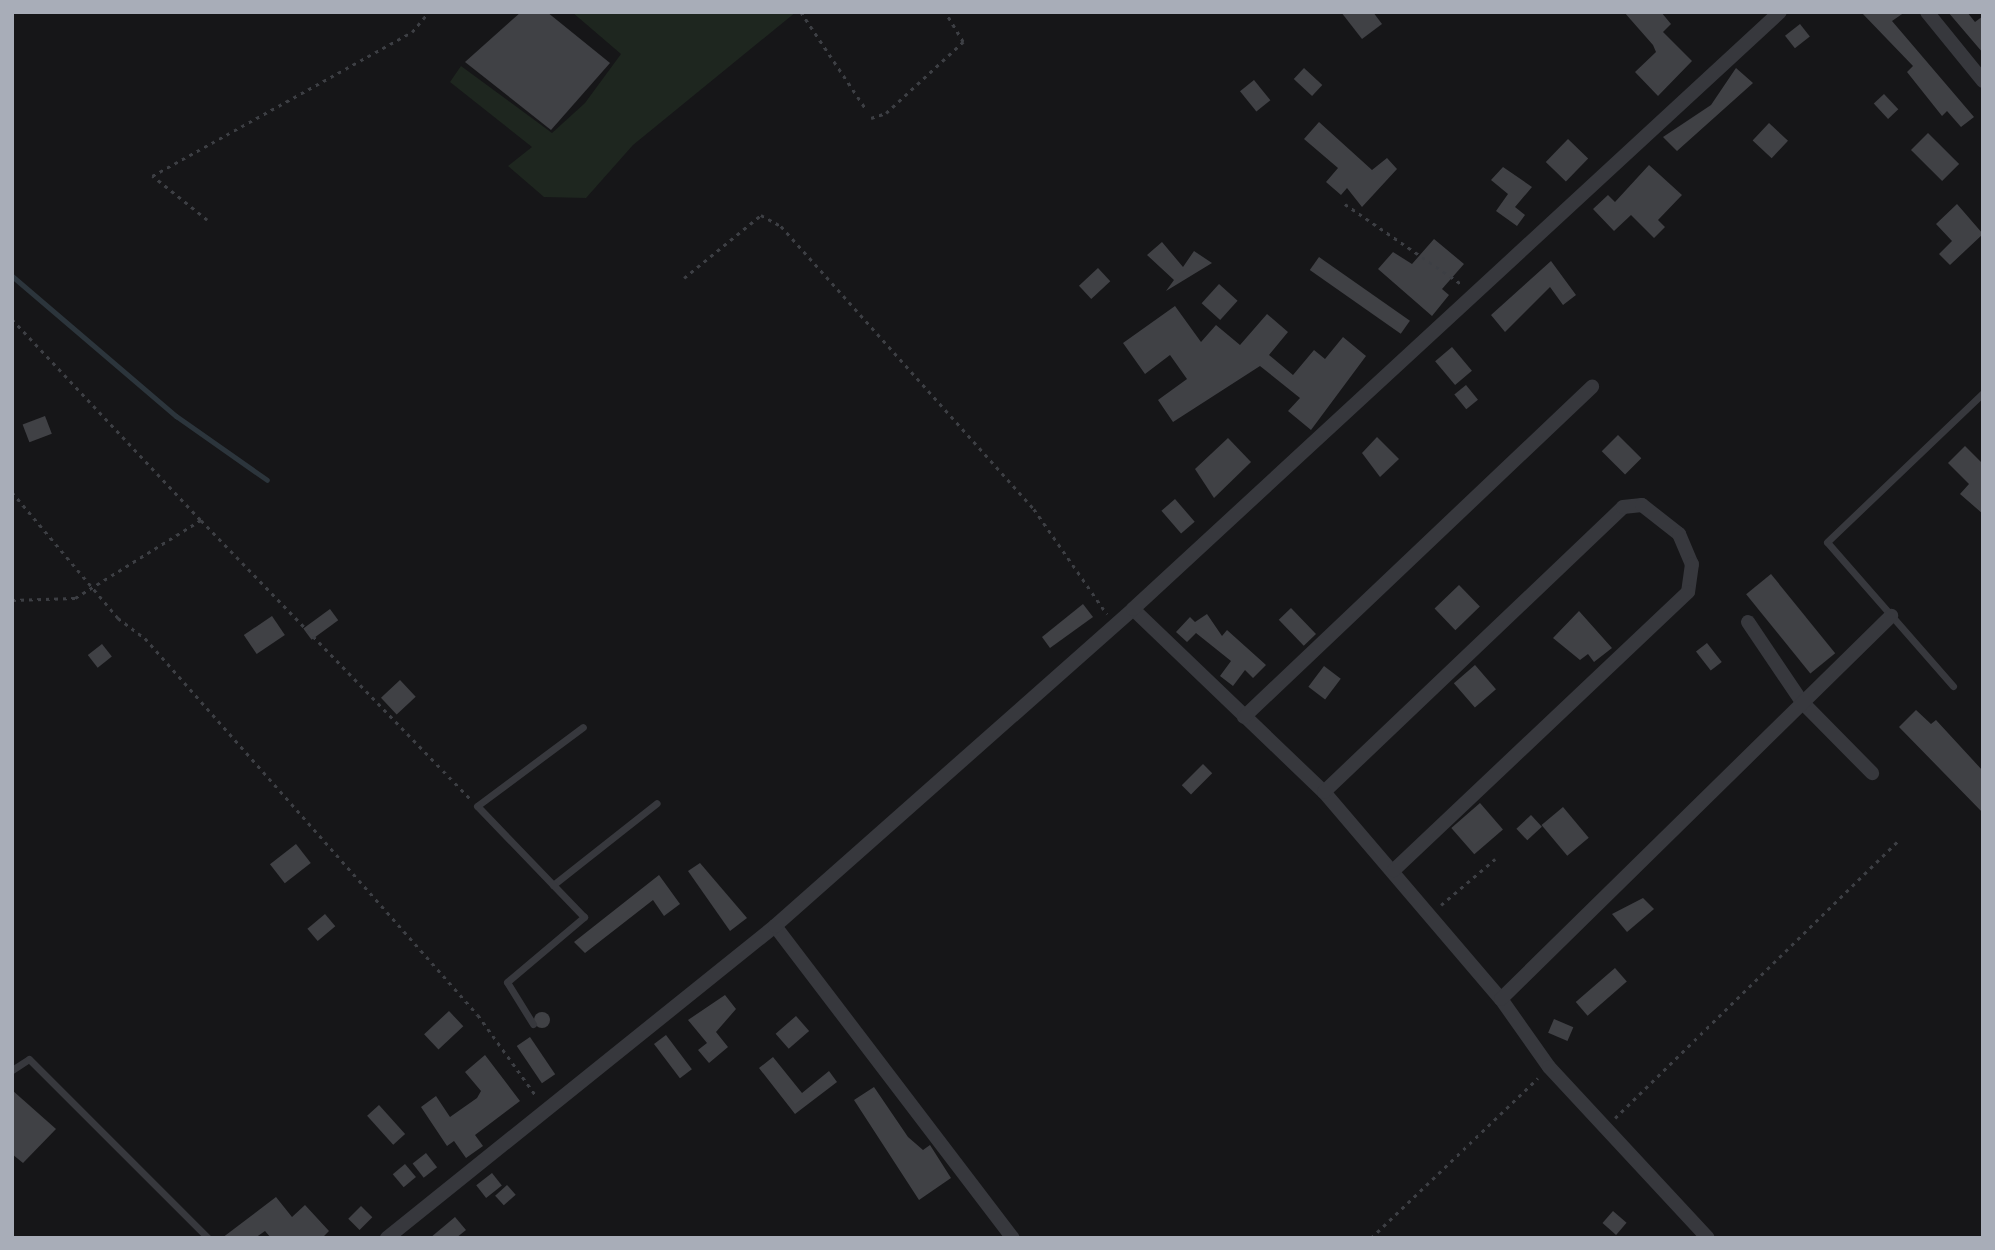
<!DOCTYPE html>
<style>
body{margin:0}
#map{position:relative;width:1995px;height:1250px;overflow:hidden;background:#161618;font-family:Raleway,sans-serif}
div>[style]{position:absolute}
.green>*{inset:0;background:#1e261f}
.stream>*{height:5px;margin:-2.5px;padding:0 2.5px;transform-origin:2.5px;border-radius:2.5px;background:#2c353c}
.building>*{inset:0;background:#404145;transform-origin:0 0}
.round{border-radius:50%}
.path>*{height:2.5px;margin-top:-1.25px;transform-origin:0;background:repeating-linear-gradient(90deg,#3d3f44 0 3.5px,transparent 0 8.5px)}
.lane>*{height:7px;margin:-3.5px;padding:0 3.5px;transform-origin:3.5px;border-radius:3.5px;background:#37383d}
.street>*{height:14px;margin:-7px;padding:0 7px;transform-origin:7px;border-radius:7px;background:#37383d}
span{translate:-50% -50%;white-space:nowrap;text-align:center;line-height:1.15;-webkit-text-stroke:5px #111113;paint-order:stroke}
.frame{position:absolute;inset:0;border:14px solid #a8adb8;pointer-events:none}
</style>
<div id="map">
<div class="green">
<i style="clip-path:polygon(572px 12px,796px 12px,633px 145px,586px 198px,544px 197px,508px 166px,532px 147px,450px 82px,461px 66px,552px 133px,585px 103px,621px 54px)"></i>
</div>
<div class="stream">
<i style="left:12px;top:276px;width:216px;rotate:40.5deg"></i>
<i style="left:176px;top:416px;width:111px;rotate:35.1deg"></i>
</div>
<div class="building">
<i style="clip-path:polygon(521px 12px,547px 12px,610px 63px,551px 130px,465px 62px)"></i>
<i style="clip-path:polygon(1341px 12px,1373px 12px,1382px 24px,1362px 39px)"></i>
<i style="clip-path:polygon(1624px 12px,1661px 12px,1671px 24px,1663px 32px,1692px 61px,1658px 96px,1635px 72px,1656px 52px,1653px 45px)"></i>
<i style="clip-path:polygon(1861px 12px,1905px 12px,1892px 21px,1974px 117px,1961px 127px,1947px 111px,1942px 116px,1907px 72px,1913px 66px)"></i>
<i style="clip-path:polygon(1948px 12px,1967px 12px,1975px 22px,1983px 16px,1983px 53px)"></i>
<i style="left:1800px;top:24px;width:16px;height:19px;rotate:52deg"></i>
<i style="left:1304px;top:68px;width:25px;height:15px;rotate:43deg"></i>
<i style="clip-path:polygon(1736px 68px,1753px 83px,1677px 151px,1663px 137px,1711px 105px)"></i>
<i style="left:1254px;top:80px;width:26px;height:18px;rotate:51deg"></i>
<i style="left:1884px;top:94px;width:21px;height:14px;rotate:47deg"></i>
<i style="clip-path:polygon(1319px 122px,1372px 170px,1387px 158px,1397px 169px,1362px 207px,1347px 188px,1341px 195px,1326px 182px,1338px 168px,1304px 139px)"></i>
<i style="left:1769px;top:123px;width:26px;height:24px;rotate:43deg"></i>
<i style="left:1928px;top:133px;width:44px;height:24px;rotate:45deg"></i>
<i style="left:1568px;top:139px;width:28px;height:32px;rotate:44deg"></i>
<i style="clip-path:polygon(1649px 165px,1682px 195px,1658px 220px,1665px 227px,1654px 238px,1631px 215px,1614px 231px,1593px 209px,1608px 195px,1615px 202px)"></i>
<i style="clip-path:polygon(1503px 167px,1532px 187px,1515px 207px,1525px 215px,1517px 226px,1496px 211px,1508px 194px,1491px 180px)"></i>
<i style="clip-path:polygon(1957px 204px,1983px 234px,1950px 265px,1939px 254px,1952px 241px,1936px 224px)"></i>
<i style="clip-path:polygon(1434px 239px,1464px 264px,1442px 289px,1449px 295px,1432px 316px,1378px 269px,1393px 252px,1412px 264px)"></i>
<i style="clip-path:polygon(1162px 242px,1183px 267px,1194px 251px,1212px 263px,1166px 291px,1174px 280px,1147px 255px)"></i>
<i style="left:1319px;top:257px;width:111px;height:16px;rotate:35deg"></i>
<i style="clip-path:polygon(1551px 261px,1576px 295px,1563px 305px,1550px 287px,1505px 332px,1491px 315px)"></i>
<i style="left:1098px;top:268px;width:18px;height:26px;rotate:47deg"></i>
<i style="left:1219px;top:284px;width:25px;height:26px;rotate:42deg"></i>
<i style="clip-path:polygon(1175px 306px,1201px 342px,1216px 325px,1240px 345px,1267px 314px,1288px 332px,1269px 355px,1293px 375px,1314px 350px,1325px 359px,1343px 337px,1366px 356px,1311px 430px,1288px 411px,1300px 398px,1260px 366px,1173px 422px,1158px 400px,1187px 379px,1170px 355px,1145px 374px,1123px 343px)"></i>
<i style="left:1452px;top:347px;width:31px;height:22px;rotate:50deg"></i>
<i style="left:1466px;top:385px;width:19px;height:15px;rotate:51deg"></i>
<i style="left:45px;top:416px;width:19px;height:24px;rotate:69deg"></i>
<i style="left:1618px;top:435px;width:33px;height:23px;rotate:45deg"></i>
<i style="clip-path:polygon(1377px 437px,1399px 459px,1380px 477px,1362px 453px)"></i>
<i style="clip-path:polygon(1228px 438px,1251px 462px,1214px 498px,1195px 469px)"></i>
<i style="clip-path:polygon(1965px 446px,1983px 464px,1983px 514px,1960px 494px,1969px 484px,1948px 463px)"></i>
<i style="left:1175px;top:499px;width:30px;height:18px;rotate:49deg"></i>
<i style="left:1771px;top:574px;width:102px;height:32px;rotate:51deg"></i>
<i style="left:1459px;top:585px;width:30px;height:34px;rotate:46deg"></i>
<i style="clip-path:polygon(1083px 604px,1093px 617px,1050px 648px,1042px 637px)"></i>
<i style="left:1291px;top:608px;width:36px;height:17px;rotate:46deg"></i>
<i style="left:330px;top:609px;width:14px;height:33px;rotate:54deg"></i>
<i style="clip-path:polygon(1579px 611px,1612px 648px,1594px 662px,1588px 654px,1580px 660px,1553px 638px)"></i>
<i style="clip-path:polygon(1207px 614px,1222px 636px,1227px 630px,1266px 665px,1253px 678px,1245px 670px,1233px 686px,1220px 676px,1231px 661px,1196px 633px,1187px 642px,1176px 632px,1190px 617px,1195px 622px)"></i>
<i style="left:272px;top:616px;width:23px;height:34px;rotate:56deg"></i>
<i style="left:1707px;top:643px;width:24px;height:14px;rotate:52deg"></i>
<i style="left:102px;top:644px;width:16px;height:18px;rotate:52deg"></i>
<i style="left:1475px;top:665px;width:32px;height:28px;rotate:49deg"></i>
<i style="left:1324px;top:666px;width:21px;height:26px;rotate:37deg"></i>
<i style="left:400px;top:680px;width:23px;height:26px;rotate:47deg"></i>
<i style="clip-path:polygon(1916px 710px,1931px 724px,1936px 720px,1983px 771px,1983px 813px,1899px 727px)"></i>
<i style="left:1203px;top:764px;width:13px;height:30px;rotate:45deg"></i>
<i style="left:1480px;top:803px;width:35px;height:38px;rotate:49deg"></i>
<i style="left:1563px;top:807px;width:40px;height:28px;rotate:50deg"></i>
<i style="left:1531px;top:815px;width:16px;height:20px;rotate:47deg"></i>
<i style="left:296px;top:844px;width:24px;height:33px;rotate:52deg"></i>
<i style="clip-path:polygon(700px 863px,747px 918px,730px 931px,688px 871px)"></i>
<i style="clip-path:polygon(659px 875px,680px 904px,664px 916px,653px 900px,585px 953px,574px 942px)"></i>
<i style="clip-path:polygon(1643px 898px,1654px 909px,1627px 932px,1612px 914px)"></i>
<i style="left:325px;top:914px;width:16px;height:23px;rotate:50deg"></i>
<i style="left:1615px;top:968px;width:18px;height:52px;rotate:49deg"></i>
<i style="clip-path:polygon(725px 995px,736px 1009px,716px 1032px,728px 1047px,709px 1063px,698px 1050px,707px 1043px,688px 1020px)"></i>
<i style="left:449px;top:1011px;width:21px;height:34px;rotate:47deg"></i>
<i class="round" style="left:534px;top:1012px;width:16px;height:16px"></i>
<i style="left:796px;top:1016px;width:20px;height:27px;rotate:49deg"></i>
<i style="left:1554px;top:1019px;width:21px;height:15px;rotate:23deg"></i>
<i style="left:666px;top:1035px;width:43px;height:15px;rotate:53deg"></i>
<i style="left:530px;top:1037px;width:45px;height:16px;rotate:56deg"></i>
<i style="clip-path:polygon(485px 1055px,520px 1101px,475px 1135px,483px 1146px,466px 1158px,454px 1141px,447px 1146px,421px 1107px,436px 1096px,450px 1117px,477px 1098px,481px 1091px,465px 1072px)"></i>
<i style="clip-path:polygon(773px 1057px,802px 1093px,829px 1071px,837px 1082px,795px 1114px,759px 1068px)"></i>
<i style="clip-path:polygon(874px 1087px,908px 1137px,923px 1150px,930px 1145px,951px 1178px,919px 1200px,854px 1100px)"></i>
<i style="clip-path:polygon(12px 1090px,56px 1129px,23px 1163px,12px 1154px)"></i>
<i style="left:379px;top:1105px;width:39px;height:16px;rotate:48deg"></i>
<i style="left:426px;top:1153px;width:18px;height:17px;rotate:52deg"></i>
<i style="left:405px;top:1164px;width:17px;height:16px;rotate:50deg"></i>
<i style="left:492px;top:1173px;width:16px;height:20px;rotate:52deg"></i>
<i style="left:507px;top:1185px;width:13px;height:16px;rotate:48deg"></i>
<i style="clip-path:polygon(276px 1197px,292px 1217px,305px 1205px,329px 1231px,322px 1238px,271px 1238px,265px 1231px,255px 1238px,222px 1238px)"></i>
<i style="left:361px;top:1206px;width:16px;height:18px;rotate:45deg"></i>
<i style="left:1613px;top:1211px;width:18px;height:16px;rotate:41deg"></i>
<i style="clip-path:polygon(455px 1217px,466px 1230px,456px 1238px,430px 1238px)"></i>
</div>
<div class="path">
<i style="left:801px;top:12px;width:117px;rotate:56.2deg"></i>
<i style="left:871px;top:118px;width:16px;rotate:-18deg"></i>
<i style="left:886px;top:113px;width:105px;rotate:-42.7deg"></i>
<i style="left:963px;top:42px;width:35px;rotate:-121deg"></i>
<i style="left:1345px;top:204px;width:143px;rotate:34.5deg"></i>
<i style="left:207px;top:220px;width:70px;rotate:-141.3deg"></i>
<i style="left:152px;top:176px;width:297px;rotate:-29deg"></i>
<i style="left:412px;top:32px;width:26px;rotate:-50deg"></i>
<i style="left:684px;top:278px;width:99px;rotate:-39.3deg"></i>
<i style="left:761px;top:215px;width:23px;rotate:29deg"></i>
<i style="left:781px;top:226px;width:380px;rotate:48.2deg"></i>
<i style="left:1034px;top:509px;width:128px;rotate:55.2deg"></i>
<i style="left:12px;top:319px;width:276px;rotate:46.8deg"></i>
<i style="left:12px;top:492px;width:165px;rotate:49.9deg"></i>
<i style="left:118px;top:618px;width:34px;rotate:37deg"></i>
<i style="left:145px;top:638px;width:503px;rotate:48.55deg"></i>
<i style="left:478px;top:1015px;width:101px;rotate:54.3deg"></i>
<i style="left:12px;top:600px;width:63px;rotate:-1.8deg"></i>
<i style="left:75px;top:598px;width:148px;rotate:-31.8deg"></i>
<i style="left:201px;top:520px;width:388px;rotate:46deg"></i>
<i style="left:1441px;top:905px;width:71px;rotate:-40.4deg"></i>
<i style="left:1615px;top:1118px;width:395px;rotate:-44.4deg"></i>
<i style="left:1371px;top:1238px;width:231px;rotate:-43.8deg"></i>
</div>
<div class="lane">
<i style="left:1953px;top:686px;width:191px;rotate:-131.2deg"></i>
<i style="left:1827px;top:542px;width:216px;rotate:-43.7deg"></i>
<i style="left:553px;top:885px;width:132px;rotate:-38.3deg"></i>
<i style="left:533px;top:1024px;width:49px;rotate:-121.8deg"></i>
<i style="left:507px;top:982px;width:101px;rotate:-40.2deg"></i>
<i style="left:584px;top:917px;width:154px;rotate:-133.9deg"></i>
<i style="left:477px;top:806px;width:132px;rotate:-36.7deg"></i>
<i style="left:12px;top:1070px;width:20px;rotate:-33deg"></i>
<i style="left:29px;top:1059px;width:253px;rotate:45deg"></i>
</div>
<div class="street">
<i style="left:1927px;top:12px;width:89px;rotate:50.9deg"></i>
<i style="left:1133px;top:609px;width:265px;rotate:43.8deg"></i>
<i style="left:1324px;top:792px;width:272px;rotate:49.5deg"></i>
<i style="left:1501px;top:999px;width:83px;rotate:54.8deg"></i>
<i style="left:1549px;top:1067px;width:233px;rotate:47.1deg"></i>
<i style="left:1748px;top:622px;width:97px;rotate:56deg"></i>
<i style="left:1802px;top:702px;width:100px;rotate:45.4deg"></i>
<i style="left:1244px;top:717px;width:480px;rotate:-43.5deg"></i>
<i style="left:1324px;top:792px;width:413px;rotate:-43.6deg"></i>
<i style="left:1623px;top:507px;width:19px;rotate:-6deg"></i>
<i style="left:1642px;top:505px;width:47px;rotate:38.1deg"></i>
<i style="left:1679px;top:534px;width:33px;rotate:67deg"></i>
<i style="left:1692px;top:564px;width:28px;rotate:98deg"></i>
<i style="left:1688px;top:592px;width:405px;rotate:136.6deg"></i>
<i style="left:775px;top:926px;width:392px;rotate:52.7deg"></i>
<i style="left:1501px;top:999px;width:547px;rotate:-44.48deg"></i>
<i style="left:387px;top:1238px;width:498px;rotate:-38.8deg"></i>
<i style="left:775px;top:926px;width:478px;rotate:-41.5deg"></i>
<i style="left:1133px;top:609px;width:880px;rotate:-42.7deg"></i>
</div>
<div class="frame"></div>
</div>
